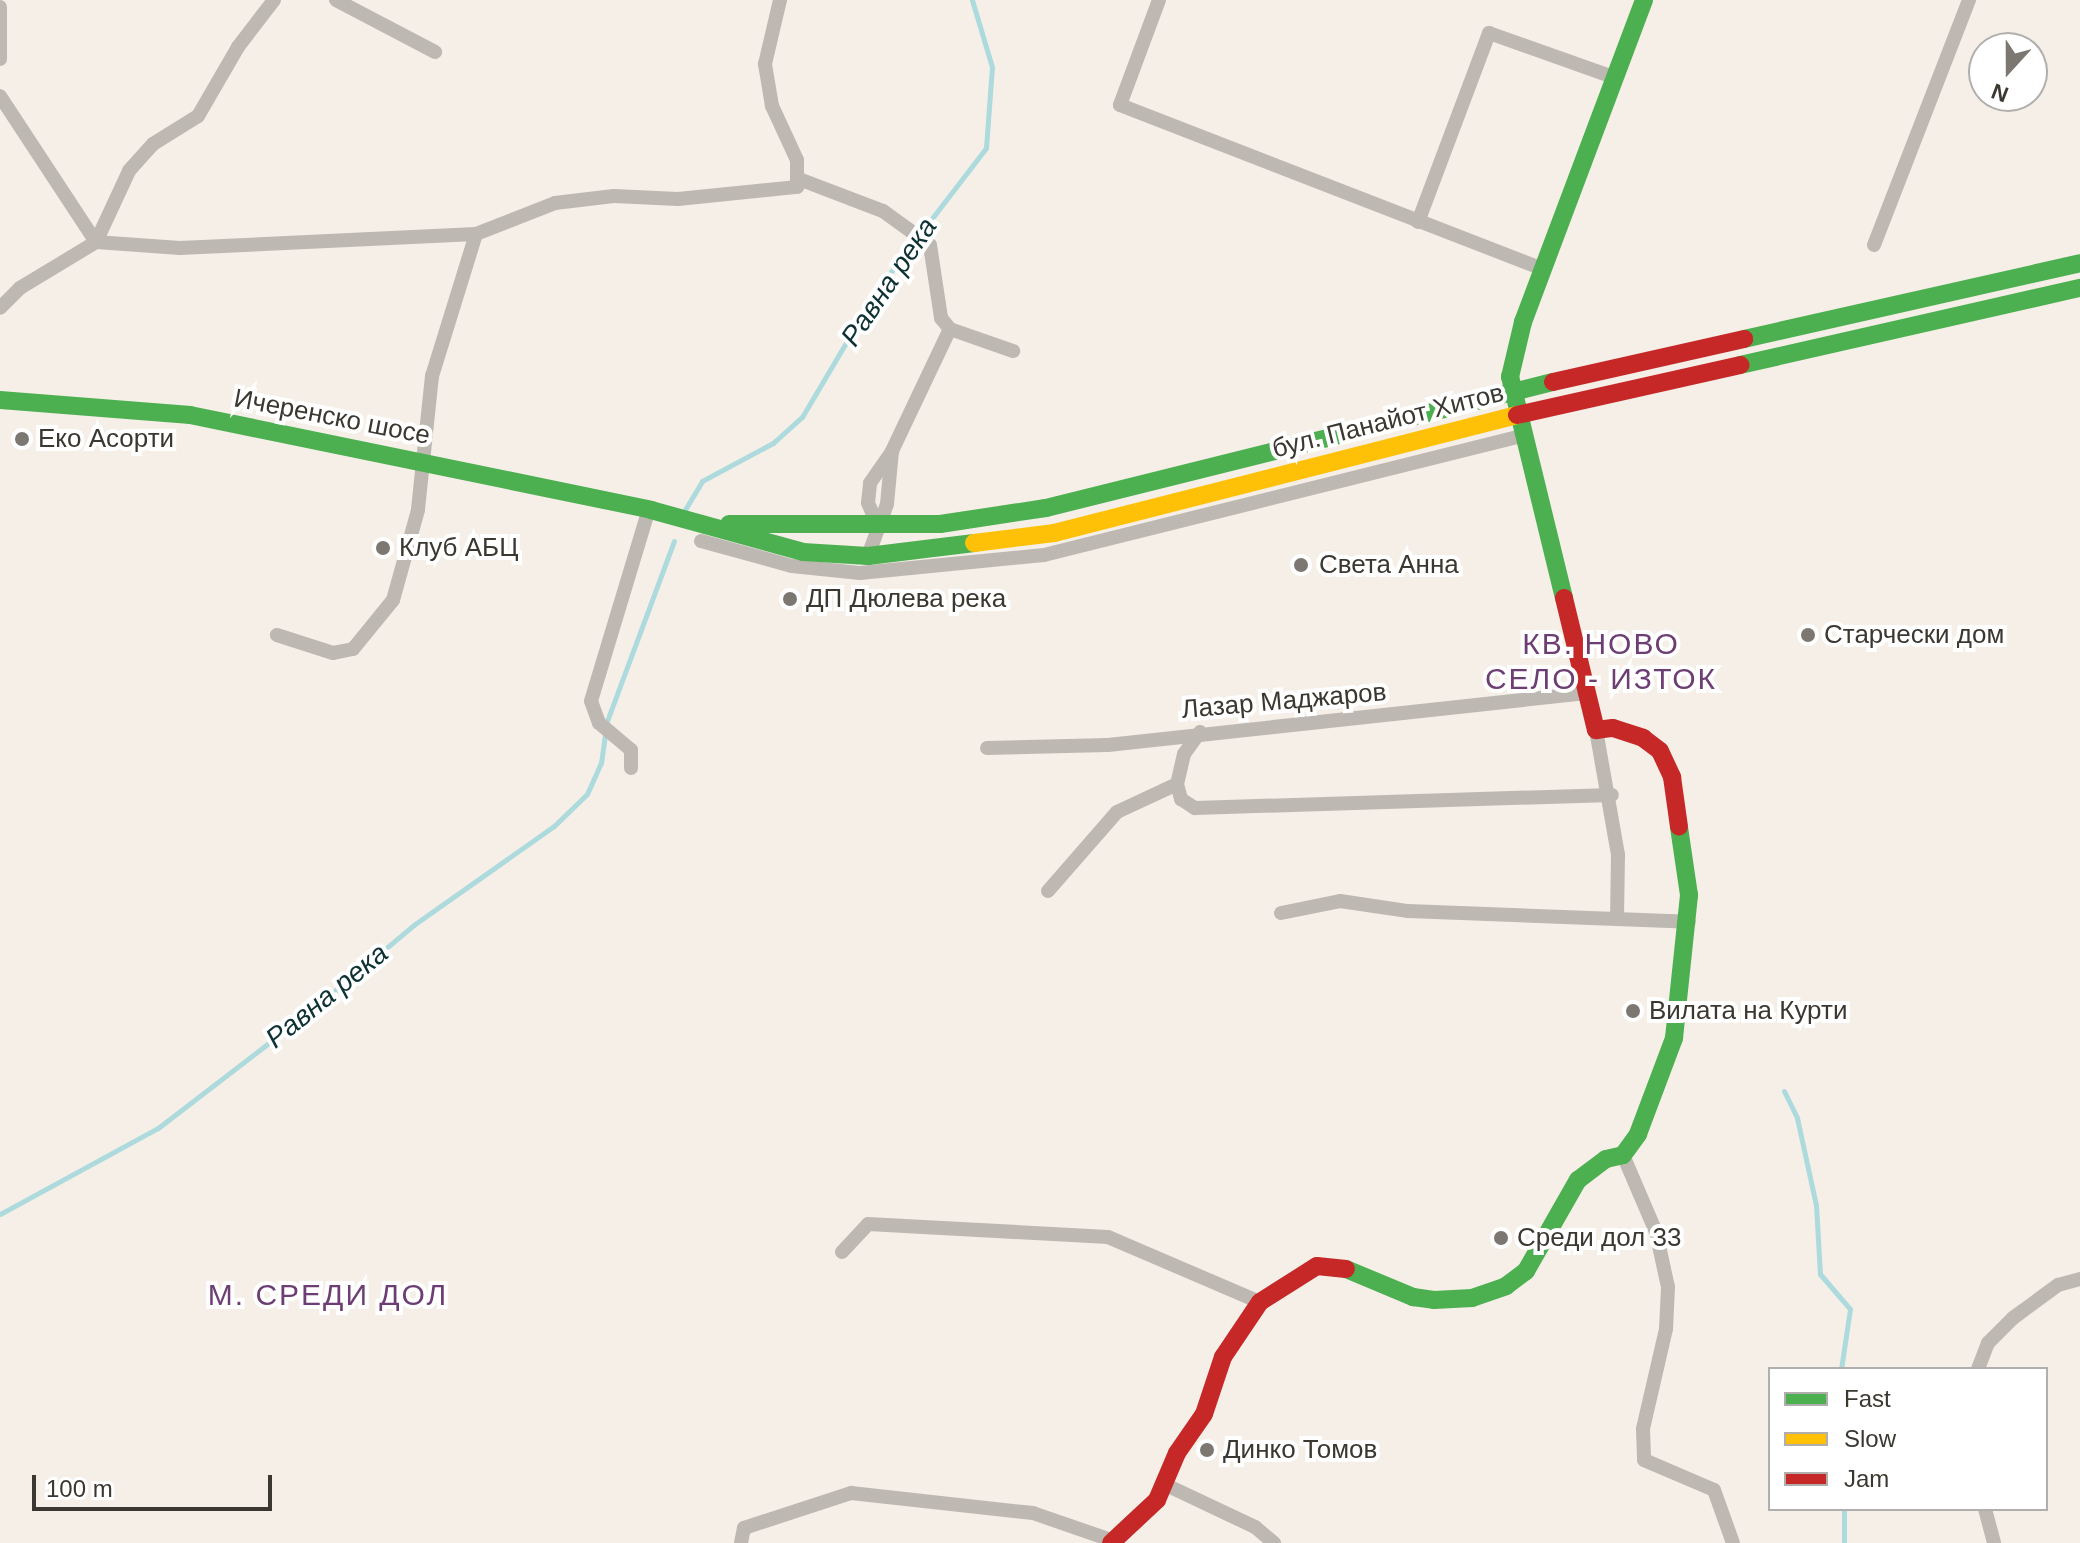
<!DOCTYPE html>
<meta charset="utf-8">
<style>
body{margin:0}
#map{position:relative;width:2080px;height:1543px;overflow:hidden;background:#f5efe8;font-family:Helvetica,sans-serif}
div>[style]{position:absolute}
.stream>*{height:5px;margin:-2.5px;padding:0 2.5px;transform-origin:2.5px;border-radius:2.5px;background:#addadc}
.street>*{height:14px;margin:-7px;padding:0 7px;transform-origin:7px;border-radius:7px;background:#bdb9b2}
.fast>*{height:18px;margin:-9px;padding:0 9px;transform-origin:9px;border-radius:9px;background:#4caf50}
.slow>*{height:18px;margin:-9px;padding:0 9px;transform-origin:9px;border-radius:9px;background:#ffc107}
.jam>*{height:18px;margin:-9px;padding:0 9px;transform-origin:9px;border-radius:9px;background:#c62828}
.dots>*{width:22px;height:22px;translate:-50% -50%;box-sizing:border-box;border:4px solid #fff;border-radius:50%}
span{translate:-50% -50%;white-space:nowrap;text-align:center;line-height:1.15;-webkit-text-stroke:8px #fff;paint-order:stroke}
.street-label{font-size:26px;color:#3b3731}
.poi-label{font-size:26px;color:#3b3731}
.left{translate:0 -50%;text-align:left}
.water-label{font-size:28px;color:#0e3133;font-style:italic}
.quarter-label{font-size:30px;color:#6c3e73;letter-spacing:2px}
.legend{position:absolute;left:1768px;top:1367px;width:280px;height:144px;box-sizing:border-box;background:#fff;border:2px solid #b1afad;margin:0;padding:10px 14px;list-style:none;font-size:24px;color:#3b3731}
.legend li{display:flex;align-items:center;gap:16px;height:40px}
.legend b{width:40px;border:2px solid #b1afad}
.north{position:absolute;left:1968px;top:32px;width:80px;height:80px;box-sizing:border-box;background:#fff;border:2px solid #b1afad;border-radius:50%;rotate:201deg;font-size:22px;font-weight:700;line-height:32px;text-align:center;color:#3b3731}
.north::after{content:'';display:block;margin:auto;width:28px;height:36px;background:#7c7771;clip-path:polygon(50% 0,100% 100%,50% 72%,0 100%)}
.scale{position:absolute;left:32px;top:1475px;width:240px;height:36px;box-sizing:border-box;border:4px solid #3b3731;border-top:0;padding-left:10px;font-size:24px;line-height:28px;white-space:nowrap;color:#3b3731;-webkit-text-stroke:6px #fff;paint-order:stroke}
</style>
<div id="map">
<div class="stream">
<i style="left:683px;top:513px;width:37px;rotate:-59deg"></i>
<i style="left:702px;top:481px;width:81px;rotate:-28.2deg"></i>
<i style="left:773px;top:443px;width:39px;rotate:-42deg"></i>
<i style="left:802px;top:417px;width:147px;rotate:-59.4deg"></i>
<i style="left:877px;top:290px;width:179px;rotate:-52.5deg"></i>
<i style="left:986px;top:148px;width:81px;rotate:-85.8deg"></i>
<i style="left:992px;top:67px;width:70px;rotate:-106.6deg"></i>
<i style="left:607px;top:721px;width:192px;rotate:-69.6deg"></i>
<i style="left:1784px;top:1091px;width:30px;rotate:64deg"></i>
<i style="left:1797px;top:1118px;width:89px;rotate:77.7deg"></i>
<i style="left:1816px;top:1205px;width:69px;rotate:86.7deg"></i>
<i style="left:1820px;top:1274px;width:46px;rotate:49.4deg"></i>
<i style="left:1850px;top:1309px;width:61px;rotate:98.5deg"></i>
<i style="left:0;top:1214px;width:180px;rotate:-28.6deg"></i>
<i style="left:158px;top:1128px;width:194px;rotate:-37.5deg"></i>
<i style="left:312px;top:1010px;width:134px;rotate:-39.9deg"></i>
<i style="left:415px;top:924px;width:170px;rotate:-35.2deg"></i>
<i style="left:554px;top:826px;width:46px;rotate:-44.1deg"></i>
<i style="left:587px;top:794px;width:34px;rotate:-66deg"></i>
<i style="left:601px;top:763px;width:30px;rotate:-82deg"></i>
<i style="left:1844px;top:1509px;width:34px;rotate:90deg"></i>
</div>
<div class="street">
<i style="left:274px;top:0;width:59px;rotate:127.5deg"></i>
<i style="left:238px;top:47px;width:80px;rotate:120.1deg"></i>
<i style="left:198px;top:116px;width:53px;rotate:148.1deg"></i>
<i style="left:153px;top:144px;width:36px;rotate:132deg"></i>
<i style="left:129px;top:171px;width:78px;rotate:114.9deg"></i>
<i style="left:96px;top:242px;width:84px;rotate:4.1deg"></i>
<i style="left:180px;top:248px;width:296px;rotate:-2.7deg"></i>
<i style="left:476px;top:234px;width:149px;rotate:107.2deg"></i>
<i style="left:432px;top:376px;width:135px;rotate:96deg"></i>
<i style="left:418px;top:510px;width:93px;rotate:105.5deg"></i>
<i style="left:393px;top:600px;width:63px;rotate:129.2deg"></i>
<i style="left:353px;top:649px;width:20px;rotate:169deg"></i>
<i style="left:333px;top:653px;width:59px;rotate:-162.2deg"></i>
<i style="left:336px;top:0;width:112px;rotate:27.7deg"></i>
<i style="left:1159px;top:0;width:112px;rotate:110.4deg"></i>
<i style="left:1120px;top:105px;width:453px;rotate:21.2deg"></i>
<i style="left:0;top:7px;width:52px;rotate:90deg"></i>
<i style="left:0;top:96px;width:175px;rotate:56.7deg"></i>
<i style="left:96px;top:242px;width:89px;rotate:148.8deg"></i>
<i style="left:20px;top:288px;width:28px;rotate:135deg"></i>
<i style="left:799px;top:179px;width:90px;rotate:20.9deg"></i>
<i style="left:883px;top:211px;width:58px;rotate:35.9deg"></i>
<i style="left:930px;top:245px;width:74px;rotate:81.4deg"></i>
<i style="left:941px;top:318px;width:14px;rotate:51deg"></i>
<i style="left:1418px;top:222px;width:202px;rotate:-69.4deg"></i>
<i style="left:1489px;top:33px;width:132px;rotate:19.5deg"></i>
<i style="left:476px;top:234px;width:85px;rotate:-21.4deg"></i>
<i style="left:555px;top:203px;width:59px;rotate:-6.8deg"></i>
<i style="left:614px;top:196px;width:64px;rotate:2.7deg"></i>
<i style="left:678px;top:199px;width:120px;rotate:-5.8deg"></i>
<i style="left:797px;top:187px;width:27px;rotate:-90deg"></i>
<i style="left:797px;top:160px;width:60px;rotate:-114.8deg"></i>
<i style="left:772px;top:106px;width:43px;rotate:-99.5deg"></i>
<i style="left:765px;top:64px;width:66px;rotate:-76.8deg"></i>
<i style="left:1874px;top:245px;width:263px;rotate:-68.8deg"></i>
<i style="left:877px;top:524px;width:23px;rotate:-113deg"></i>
<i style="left:868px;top:503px;width:20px;rotate:-84deg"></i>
<i style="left:870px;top:483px;width:39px;rotate:-55deg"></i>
<i style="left:892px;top:451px;width:135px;rotate:-64.6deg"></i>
<i style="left:950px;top:329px;width:67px;rotate:19.2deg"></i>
<i style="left:701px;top:541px;width:94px;rotate:15.4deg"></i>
<i style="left:792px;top:566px;width:68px;rotate:5.9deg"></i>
<i style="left:860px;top:573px;width:185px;rotate:-5.6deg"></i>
<i style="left:1044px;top:555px;width:492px;rotate:-14deg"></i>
<i style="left:868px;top:556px;width:55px;rotate:-69.9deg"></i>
<i style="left:887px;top:504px;width:53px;rotate:-84.6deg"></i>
<i style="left:1596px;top:730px;width:127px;rotate:80deg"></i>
<i style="left:1618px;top:855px;width:62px;rotate:90.9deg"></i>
<i style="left:1200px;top:732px;width:27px;rotate:126deg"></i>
<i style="left:1184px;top:754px;width:31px;rotate:103deg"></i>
<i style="left:1177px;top:784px;width:16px;rotate:75deg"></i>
<i style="left:1181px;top:799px;width:17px;rotate:33deg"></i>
<i style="left:1195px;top:808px;width:417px;rotate:-1.8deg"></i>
<i style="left:987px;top:748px;width:121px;rotate:-1.4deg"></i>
<i style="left:1108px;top:745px;width:479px;rotate:-6.2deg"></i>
<i style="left:631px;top:768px;width:18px;rotate:-90deg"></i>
<i style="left:631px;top:750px;width:42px;rotate:-139.8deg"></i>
<i style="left:599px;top:723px;width:23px;rotate:-110deg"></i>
<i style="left:591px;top:701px;width:201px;rotate:-73.2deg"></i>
<i style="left:1048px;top:891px;width:105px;rotate:-48.9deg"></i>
<i style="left:1117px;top:812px;width:66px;rotate:-25deg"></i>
<i style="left:1281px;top:913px;width:60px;rotate:-11.5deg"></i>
<i style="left:1340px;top:901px;width:69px;rotate:8.4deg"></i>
<i style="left:1408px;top:911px;width:281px;rotate:2.2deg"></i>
<i style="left:1623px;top:1155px;width:84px;rotate:66.8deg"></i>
<i style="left:1656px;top:1232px;width:56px;rotate:77.7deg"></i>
<i style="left:1668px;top:1287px;width:42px;rotate:92.7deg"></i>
<i style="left:1666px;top:1329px;width:103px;rotate:103deg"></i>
<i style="left:1643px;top:1429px;width:31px;rotate:88deg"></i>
<i style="left:1644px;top:1460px;width:76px;rotate:23.2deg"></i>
<i style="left:1714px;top:1490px;width:56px;rotate:70.3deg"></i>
<i style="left:842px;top:1252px;width:38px;rotate:-47deg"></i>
<i style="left:868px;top:1224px;width:240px;rotate:3.1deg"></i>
<i style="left:1108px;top:1237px;width:165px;rotate:23.2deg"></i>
<i style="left:1978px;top:1369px;width:28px;rotate:-69deg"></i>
<i style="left:1988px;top:1343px;width:35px;rotate:-45deg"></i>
<i style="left:2013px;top:1318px;width:56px;rotate:-36.3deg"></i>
<i style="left:2058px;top:1285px;width:23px;rotate:-15deg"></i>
<i style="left:1164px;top:1484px;width:101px;rotate:25.3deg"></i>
<i style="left:1255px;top:1527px;width:25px;rotate:40deg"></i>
<i style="left:1985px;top:1509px;width:35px;rotate:75deg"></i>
<i style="left:741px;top:1543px;width:15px;rotate:-79deg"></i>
<i style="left:744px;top:1528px;width:113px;rotate:-18.1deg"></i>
<i style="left:851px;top:1493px;width:183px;rotate:6.3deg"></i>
<i style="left:1033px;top:1513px;width:86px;rotate:19.1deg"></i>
</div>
<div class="fast">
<i style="left:1744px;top:339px;width:344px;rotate:-12.7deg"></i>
<i style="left:1740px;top:365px;width:349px;rotate:-12.8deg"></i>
<i style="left:0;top:400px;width:191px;rotate:4.5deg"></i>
<i style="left:190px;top:415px;width:471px;rotate:11.6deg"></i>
<i style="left:651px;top:510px;width:158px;rotate:15.4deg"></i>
<i style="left:803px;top:552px;width:65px;rotate:3.5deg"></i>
<i style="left:868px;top:556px;width:107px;rotate:-7deg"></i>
<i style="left:729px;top:524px;width:211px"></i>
<i style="left:940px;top:524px;width:107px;rotate:-8.6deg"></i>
<i style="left:1046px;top:508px;width:522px;rotate:-13.96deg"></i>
<i style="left:1564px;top:598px;width:228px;rotate:-103.7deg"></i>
<i style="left:1510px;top:377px;width:57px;rotate:-76.7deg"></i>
<i style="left:1523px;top:322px;width:344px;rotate:-69.4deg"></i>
<i style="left:1346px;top:1269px;width:73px;rotate:22.7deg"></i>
<i style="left:1413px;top:1297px;width:21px;rotate:8deg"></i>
<i style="left:1434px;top:1300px;width:38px;rotate:-3deg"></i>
<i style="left:1472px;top:1298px;width:36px;rotate:-19deg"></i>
<i style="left:1506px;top:1286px;width:25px;rotate:-37deg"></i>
<i style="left:1526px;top:1271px;width:105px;rotate:-60.3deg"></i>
<i style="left:1578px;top:1180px;width:35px;rotate:-37deg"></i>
<i style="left:1606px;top:1159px;width:17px;rotate:-13deg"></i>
<i style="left:1623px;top:1155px;width:26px;rotate:-54deg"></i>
<i style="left:1638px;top:1134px;width:103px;rotate:-69.4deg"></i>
<i style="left:1674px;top:1038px;width:144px;rotate:-84deg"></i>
<i style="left:1689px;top:895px;width:69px;rotate:-98.4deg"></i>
</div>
<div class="slow">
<i style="left:974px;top:543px;width:81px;rotate:-7.1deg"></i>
<i style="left:1054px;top:533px;width:478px;rotate:-14.3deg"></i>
</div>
<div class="jam">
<i style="left:1553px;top:382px;width:196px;rotate:-12.7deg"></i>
<i style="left:1517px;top:415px;width:229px;rotate:-12.6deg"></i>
<i style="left:1564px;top:598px;width:136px;rotate:76.4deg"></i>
<i style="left:1596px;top:730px;width:17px;rotate:-7deg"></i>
<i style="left:1613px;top:728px;width:32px;rotate:18deg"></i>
<i style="left:1643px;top:738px;width:21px;rotate:37deg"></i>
<i style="left:1660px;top:751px;width:29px;rotate:65deg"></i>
<i style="left:1672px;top:777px;width:50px;rotate:82deg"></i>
<i style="left:1111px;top:1543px;width:63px;rotate:-43.1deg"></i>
<i style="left:1157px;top:1500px;width:51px;rotate:-66.9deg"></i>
<i style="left:1177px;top:1453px;width:47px;rotate:-55.3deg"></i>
<i style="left:1204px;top:1414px;width:60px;rotate:-71.6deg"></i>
<i style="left:1223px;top:1357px;width:66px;rotate:-56.1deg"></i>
<i style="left:1260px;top:1302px;width:67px;rotate:-32.3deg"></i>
<i style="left:1317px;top:1266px;width:29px;rotate:6deg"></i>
</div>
<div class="dots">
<i style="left:22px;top:439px;background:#7c7771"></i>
<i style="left:383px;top:548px;background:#7c7771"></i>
<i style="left:1301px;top:565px;background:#7c7771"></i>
<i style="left:790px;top:599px;background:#7c7771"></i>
<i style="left:1808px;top:635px;background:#7c7771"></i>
<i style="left:1633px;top:1011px;background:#7c7771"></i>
<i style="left:1501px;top:1238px;background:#7c7771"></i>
<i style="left:1207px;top:1450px;background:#7c7771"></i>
</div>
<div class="street-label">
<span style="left:332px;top:417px;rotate:11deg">Ичеренско шосе</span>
<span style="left:1388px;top:421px;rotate:-14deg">бул. Панайот Хитов</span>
<span style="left:1284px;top:701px;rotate:-5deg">Лазар Маджаров</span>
</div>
<div class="poi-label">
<span class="left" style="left:38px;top:439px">Еко Асорти</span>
<span class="left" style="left:399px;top:548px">Клуб АБЦ</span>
<span class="left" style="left:1319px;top:565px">Света Анна</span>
<span class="left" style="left:806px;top:599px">ДП Дюлева река</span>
<span class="left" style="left:1824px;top:635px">Старчески дом</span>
<span class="left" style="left:1649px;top:1011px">Вилата на Курти</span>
<span class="left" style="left:1517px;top:1238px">Среди дол 33</span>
<span class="left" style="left:1223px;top:1450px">Динко Томов</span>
</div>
<div class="water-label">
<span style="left:889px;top:282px;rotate:-56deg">Равна река</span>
<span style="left:327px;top:996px;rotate:-39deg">Равна река</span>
</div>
<div class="quarter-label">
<span style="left:1601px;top:661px">КВ. НОВО<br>СЕЛО - ИЗТОК</span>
<span style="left:328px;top:1295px">М. СРЕДИ ДОЛ</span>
</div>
<ul class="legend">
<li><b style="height:10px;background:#4caf50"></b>Fast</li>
<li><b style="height:10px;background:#ffc107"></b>Slow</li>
<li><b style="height:10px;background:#c62828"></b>Jam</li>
</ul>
<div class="north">N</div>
<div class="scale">100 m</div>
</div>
